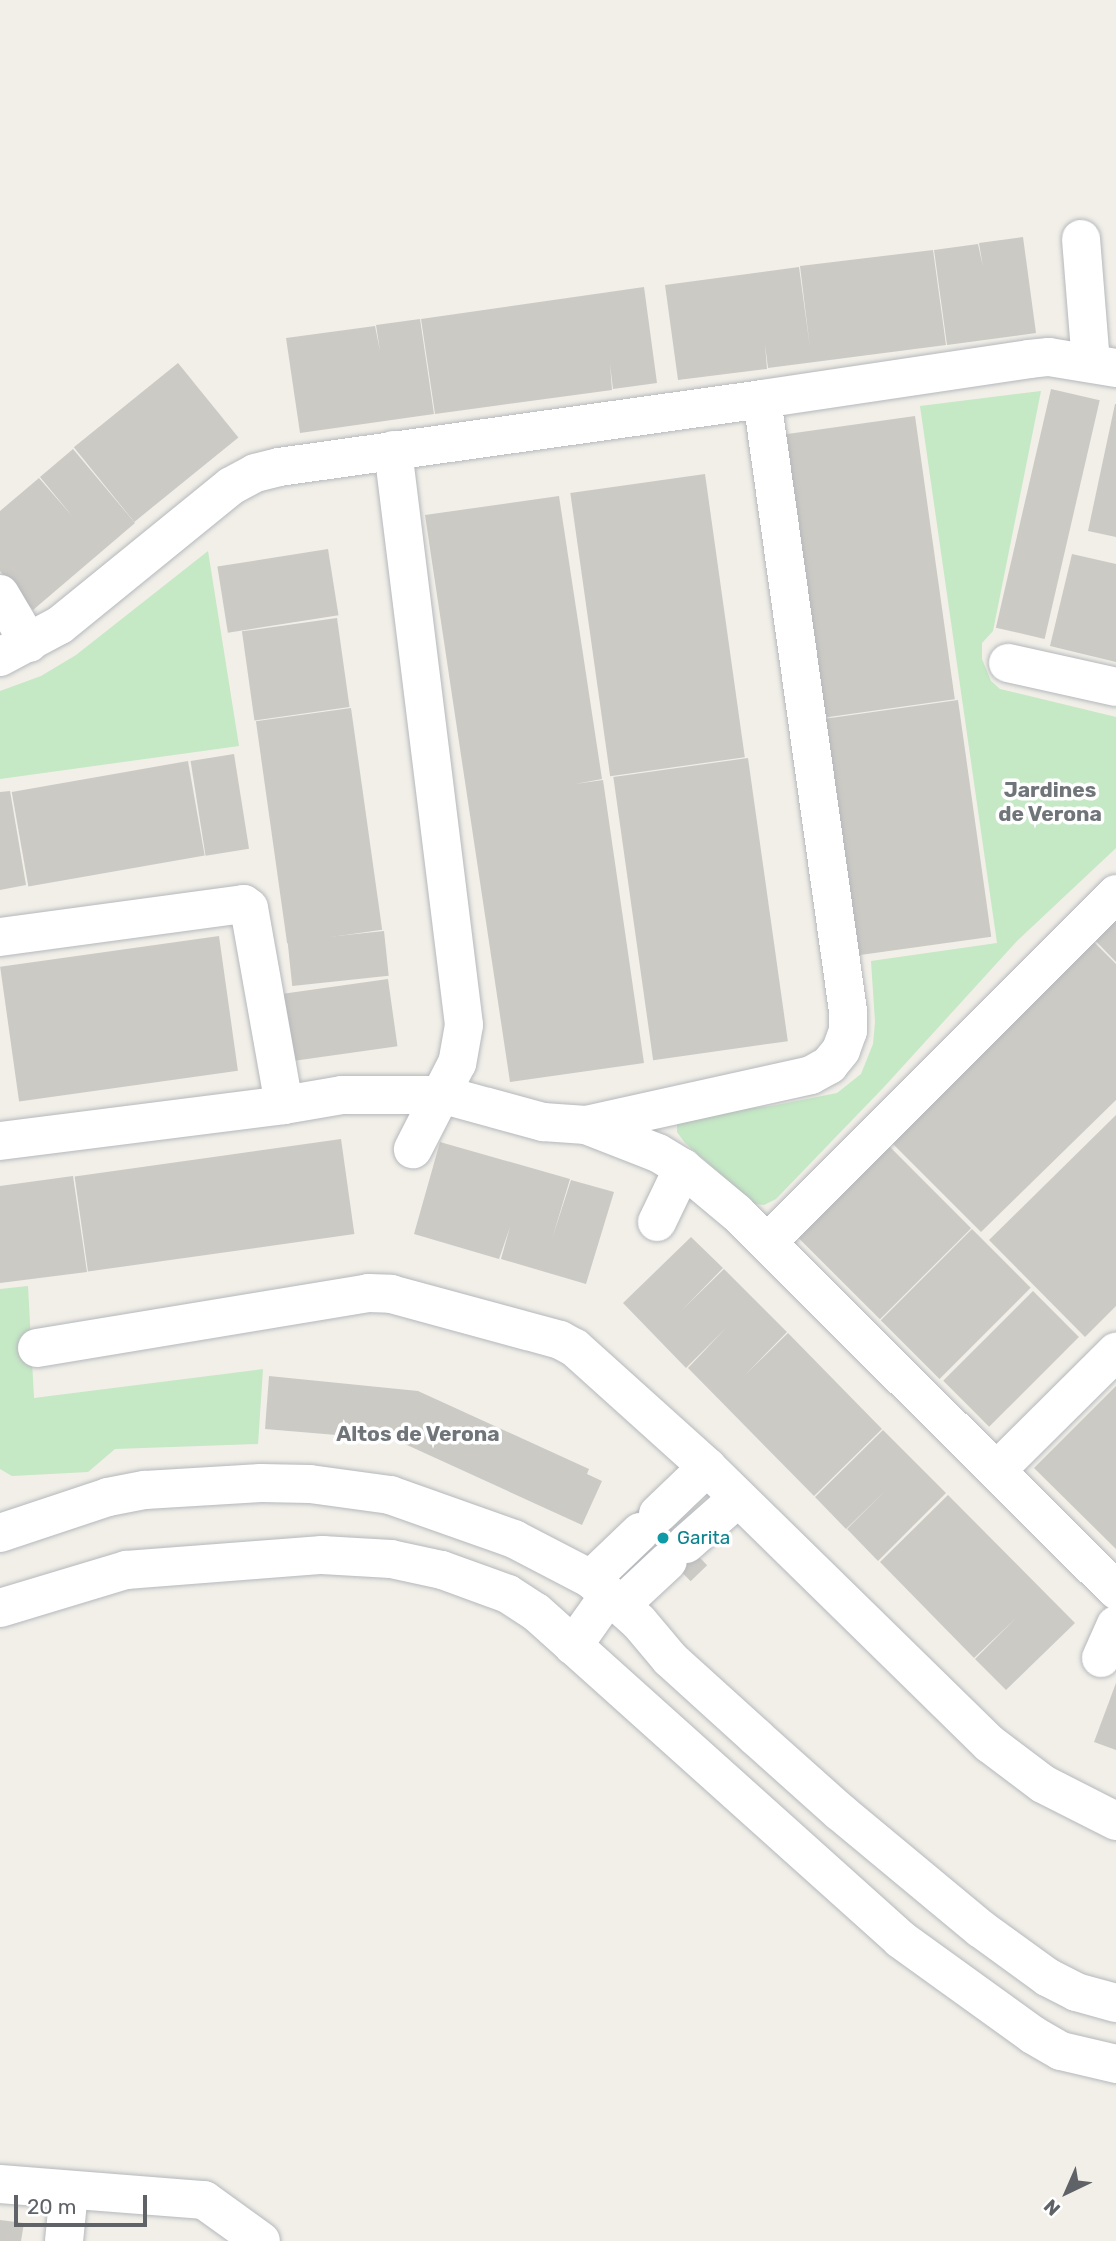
<!DOCTYPE html>
<style>
body{margin:0}
#map{position:relative;width:1116px;height:2241px;overflow:hidden;background:#f1efe8;font-family:Rubik,sans-serif}
div>[style]{position:absolute}
.green>*{inset:0;background:#c5e8c5}
.building>*{inset:0;background:#cccac5;transform-origin:0 0}
.roads{filter:drop-shadow(0 0 2px #b5b8bc) drop-shadow(0 0 2px #b5b8bc)}
.street>*{height:38px;margin:-19px;padding:0 19px;transform-origin:19px;border-radius:19px;background:#fff}
.dots>*{width:19px;height:19px;translate:-50% -50%;box-sizing:border-box;border:4px solid #fff;border-radius:50%}
span{translate:-50% -50%;white-space:nowrap;text-align:center;line-height:1.15;-webkit-text-stroke:7px #fff;paint-order:stroke}
.culture-label{font-size:19px;color:#0d838f}
.left{translate:0 -50%;text-align:left}
.neighbourhood-label{font-size:21px;color:#70757a;font-weight:700}
.north{position:absolute;left:1032px;top:2157px;width:70px;height:70px;-webkit-text-stroke:5px #fff;paint-order:stroke;rotate:224deg;font-size:19px;font-weight:700;line-height:28px;text-align:center;color:#5f6368}
.north::after{content:'';display:block;margin:auto;width:24px;height:32px;background:#5f6368;clip-path:polygon(50% 0,100% 100%,50% 72%,0 100%)}
.scale{position:absolute;left:14px;top:2195px;width:133px;height:32px;box-sizing:border-box;border:4px solid #5f6368;border-top:0;padding-left:9px;font-size:21px;line-height:24px;white-space:nowrap;color:#5f6368;-webkit-text-stroke:5px #fff;paint-order:stroke}
</style>
<div id="map">
<div class="green">
<i style="clip-path:polygon(1041px 391px,993px 631px,982px 643px,982px 659px,991px 681px,1000px 689px,1116px 717px,1116px 848px,1017px 941px,884px 1087px,776px 1199px,764px 1205px,755px 1204px,685px 1143px,677px 1132px,677px 1123px,685px 1116px,771px 1106px,837px 1093px,861px 1074px,873px 1044px,875px 1022px,871px 961px,997px 943px,920px 406px)"></i>
<i style="clip-path:polygon(208px 551px,239px 746px,0 779px,0 691px,41px 676px,76px 655px)"></i>
<i style="clip-path:polygon(28px 1286px,34px 1398px,263px 1369px,258px 1444px,115px 1449px,88px 1472px,12px 1476px,0 1469px,0 1289px)"></i>
</div>
<div class="building">
<i style="clip-path:polygon(1023px 237px,1036px 333px,947px 345px,934px 250px,978px 244px,983px 267px,979px 243px)"></i>
<i style="clip-path:polygon(933px 250px,946px 345px,768px 368px,765px 344px,767px 369px,678px 380px,665px 285px,799px 267px,810px 348px,800px 266px)"></i>
<i style="clip-path:polygon(644px 287px,657px 383px,613px 389px,610px 364px,612px 390px,435px 414px,421px 319px)"></i>
<i style="clip-path:polygon(420px 319px,434px 414px,300px 433px,286px 338px,375px 326px,380px 351px,376px 325px)"></i>
<i style="left:178px;top:363px;width:96px;height:134px;rotate:51deg"></i>
<i style="left:1051px;top:389px;width:50px;height:245px;rotate:13deg"></i>
<i style="clip-path:polygon(1115px 404px,1116px 404px,1116px 537px,1088px 531px)"></i>
<i style="left:915px;top:416px;width:286px;height:136px;rotate:82deg"></i>
<i style="clip-path:polygon(73px 449px,135px 523px,33px 610px,0 571px,0 511px,39px 478px,73px 517px,40px 477px)"></i>
<i style="left:705px;top:474px;width:286px;height:136px;rotate:82deg"></i>
<i style="clip-path:polygon(559px 496px,602px 779px,575px 784px,603px 780px,644px 1063px,510px 1082px,425px 515px)"></i>
<i style="left:328px;top:549px;width:67px;height:112px;rotate:81deg"></i>
<i style="clip-path:polygon(1072px 554px,1116px 564px,1116px 662px,1050px 646px)"></i>
<i style="left:337px;top:618px;width:90px;height:96px;rotate:82deg"></i>
<i style="left:958px;top:700px;width:239px;height:136px;rotate:82deg"></i>
<i style="left:351px;top:708px;width:224px;height:96px;rotate:82deg"></i>
<i style="left:234px;top:754px;width:96px;height:44px;rotate:81deg"></i>
<i style="left:748px;top:758px;width:286px;height:136px;rotate:82deg"></i>
<i style="left:188px;top:761px;width:96px;height:179px;rotate:80deg"></i>
<i style="clip-path:polygon(10px 791px,26px 885px,0 890px,0 792px)"></i>
<i style="clip-path:polygon(1116px 908px,1116px 962px,1089px 934px)"></i>
<i style="left:384px;top:931px;width:45px;height:97px;rotate:84deg"></i>
<i style="left:219px;top:936px;width:136px;height:221px;rotate:82deg"></i>
<i style="clip-path:polygon(1088px 936px,1116px 964px,1116px 1100px,981px 1232px,885px 1136px)"></i>
<i style="left:388px;top:979px;width:68px;height:111px;rotate:82deg"></i>
<i style="clip-path:polygon(1116px 1115px,1116px 1306px,1085px 1337px,989px 1240px)"></i>
<i style="left:341px;top:1139px;width:96px;height:269px;rotate:82deg"></i>
<i style="clip-path:polygon(440px 1142px,570px 1179px,552px 1239px,571px 1180px,614px 1192px,586px 1284px,501px 1259px,510px 1227px,499px 1259px,414px 1234px)"></i>
<i style="left:887px;top:1144px;width:119px;height:129px;rotate:45deg"></i>
<i style="clip-path:polygon(73px 1176px,87px 1272px,0 1283px,0 1186px)"></i>
<i style="left:972px;top:1229px;width:83px;height:129px;rotate:45deg"></i>
<i style="clip-path:polygon(691px 1237px,723px 1268px,682px 1310px,724px 1269px,787px 1332px,746px 1374px,788px 1333px,882px 1429px,814px 1496px,688px 1368px,726px 1328px,686px 1368px,623px 1303px)"></i>
<i style="left:1033px;top:1291px;width:65px;height:127px;rotate:45deg"></i>
<i style="clip-path:polygon(269px 1376px,418px 1391px,589px 1469px,587px 1474px,602px 1481px,582px 1525px,396px 1440px,265px 1429px)"></i>
<i style="clip-path:polygon(1116px 1386px,1116px 1549px,1034px 1468px)"></i>
<i style="clip-path:polygon(883px 1430px,946px 1493px,878px 1561px,847px 1529px,886px 1490px,846px 1529px,815px 1497px)"></i>
<i style="clip-path:polygon(948px 1495px,1075px 1623px,1006px 1690px,975px 1659px,1016px 1618px,974px 1658px,880px 1562px)"></i>
<i style="left:646px;top:1502px;width:88px;height:23px;rotate:46deg"></i>
<i style="clip-path:polygon(1116px 1683px,1116px 1750px,1094px 1742px)"></i>
<i style="clip-path:polygon(0 2220px,24px 2223px,21px 2241px,0 2241px)"></i>
</div>
<div class="roads">
<div class="street">
<i style="left:1081px;top:239px;width:124px;rotate:85.4deg"></i>
<i style="left:393px;top:450px;width:579px;rotate:82.96deg"></i>
<i style="left:464px;top:1025px;width:39px;rotate:100deg"></i>
<i style="left:457px;top:1063px;width:97px;rotate:117.1deg"></i>
<i style="left:0;top:594px;width:57px;rotate:59.4deg"></i>
<i style="left:0;top:657px;width:68px;rotate:-28.1deg"></i>
<i style="left:60px;top:625px;width:220px;rotate:-39.1deg"></i>
<i style="left:231px;top:486px;width:27px;rotate:-28deg"></i>
<i style="left:255px;top:473px;width:25px;rotate:-14deg"></i>
<i style="left:279px;top:467px;width:488px;rotate:-8deg"></i>
<i style="left:762px;top:399px;width:270px;rotate:-8.5deg"></i>
<i style="left:1029px;top:359px;width:20px;rotate:-6deg"></i>
<i style="left:1049px;top:357px;width:68px;rotate:9.3deg"></i>
<i style="left:1008px;top:663px;width:111px;rotate:12.5deg"></i>
<i style="left:0;top:937px;width:246px;rotate:-7.7deg"></i>
<i style="left:244px;top:904px;width:6px;rotate:39deg"></i>
<i style="left:249px;top:908px;width:200px;rotate:79.9deg"></i>
<i style="left:586px;top:1125px;width:77px;rotate:21.3deg"></i>
<i style="left:658px;top:1153px;width:29px;rotate:31deg"></i>
<i style="left:683px;top:1168px;width:70px;rotate:39.8deg"></i>
<i style="left:737px;top:1213px;width:535px;rotate:44.85deg"></i>
<i style="left:0;top:1141px;width:286px;rotate:-7.2deg"></i>
<i style="left:284px;top:1105px;width:59px;rotate:-9.8deg"></i>
<i style="left:342px;top:1095px;width:102px"></i>
<i style="left:444px;top:1095px;width:103px;rotate:15.3deg"></i>
<i style="left:543px;top:1122px;width:43px;rotate:4deg"></i>
<i style="left:586px;top:1125px;width:230px;rotate:-12.5deg"></i>
<i style="left:811px;top:1075px;width:21px;rotate:-29deg"></i>
<i style="left:829px;top:1065px;width:19px;rotate:-51deg"></i>
<i style="left:841px;top:1050px;width:20px;rotate:-70deg"></i>
<i style="left:848px;top:1031px;width:20px;rotate:-90deg"></i>
<i style="left:848px;top:1011px;width:618px;rotate:-98deg"></i>
<i style="left:657px;top:1222px;width:60px;rotate:-64.3deg"></i>
<i style="left:768px;top:1242px;width:492px;rotate:-45deg"></i>
<i style="left:37px;top:1348px;width:336px;rotate:-9.4deg"></i>
<i style="left:368px;top:1293px;width:23px;rotate:2deg"></i>
<i style="left:391px;top:1294px;width:175px;rotate:15.2deg"></i>
<i style="left:560px;top:1340px;width:17px;rotate:28deg"></i>
<i style="left:575px;top:1348px;width:178px;rotate:42deg"></i>
<i style="left:707px;top:1467px;width:396px;rotate:44.4deg"></i>
<i style="left:990px;top:1744px;width:66px;rotate:37deg"></i>
<i style="left:1043px;top:1784px;width:82px;rotate:26.9deg"></i>
<i style="left:997px;top:1470px;width:168px;rotate:-44.8deg"></i>
<i style="left:658px;top:1514px;width:68px;rotate:-43.8deg"></i>
<i style="left:0;top:1533px;width:114px;rotate:-18.4deg"></i>
<i style="left:108px;top:1497px;width:38px;rotate:-11deg"></i>
<i style="left:145px;top:1490px;width:116px;rotate:-3.5deg"></i>
<i style="left:261px;top:1483px;width:49px;rotate:1.2deg"></i>
<i style="left:310px;top:1484px;width:81px;rotate:7.8deg"></i>
<i style="left:390px;top:1495px;width:132px;rotate:19.5deg"></i>
<i style="left:514px;top:1539px;width:87px;rotate:27.5deg"></i>
<i style="left:591px;top:1579px;width:64px;rotate:41.9deg"></i>
<i style="left:639px;top:1622px;width:48px;rotate:50deg"></i>
<i style="left:670px;top:1659px;width:116px;rotate:42.2deg"></i>
<i style="left:756px;top:1737px;width:113px;rotate:41.8deg"></i>
<i style="left:840px;top:1812px;width:183px;rotate:39.7deg"></i>
<i style="left:981px;top:1929px;width:82px;rotate:36deg"></i>
<i style="left:1047px;top:1977px;width:33px;rotate:27deg"></i>
<i style="left:1076px;top:1992px;width:41px;rotate:15.4deg"></i>
<i style="left:686px;top:1544px;width:69px;rotate:-41.5deg"></i>
<i style="left:591px;top:1579px;width:68px;rotate:-43.8deg"></i>
<i style="left:621px;top:1605px;width:64px;rotate:-43.1deg"></i>
<i style="left:0;top:1608px;width:132px;rotate:-16.8deg"></i>
<i style="left:126px;top:1570px;width:197px;rotate:-4.4deg"></i>
<i style="left:322px;top:1555px;width:69px;rotate:3.3deg"></i>
<i style="left:391px;top:1559px;width:52px;rotate:12.2deg"></i>
<i style="left:442px;top:1570px;width:70px;rotate:20deg"></i>
<i style="left:508px;top:1594px;width:33px;rotate:33deg"></i>
<i style="left:536px;top:1612px;width:489px;rotate:41.9deg"></i>
<i style="left:900px;top:1939px;width:164px;rotate:35.8deg"></i>
<i style="left:1033px;top:2035px;width:32px;rotate:30deg"></i>
<i style="left:1061px;top:2051px;width:57px;rotate:13.3deg"></i>
<i style="left:573px;top:1646px;width:62px;rotate:-54.8deg"></i>
<i style="left:1101px;top:1658px;width:36px;rotate:-66deg"></i>
<i style="left:0;top:2184px;width:205px;rotate:4.5deg"></i>
<i style="left:204px;top:2200px;width:70px;rotate:35.7deg"></i>
<i style="left:64px;top:2241px;width:49px;rotate:-84.2deg"></i>
</div>
</div>
<div class="dots">
<i style="left:663px;top:1538px;background:#0f9aa8"></i>
</div>
<div class="culture-label">
<span class="left" style="left:677px;top:1538px">Garita</span>
</div>
<div class="neighbourhood-label">
<span style="left:1050px;top:802px">Jardines<br>de Verona</span>
<span style="left:418px;top:1434px">Altos de Verona</span>
</div>
<div class="north">N</div>
<div class="scale">20 m</div>
</div>
